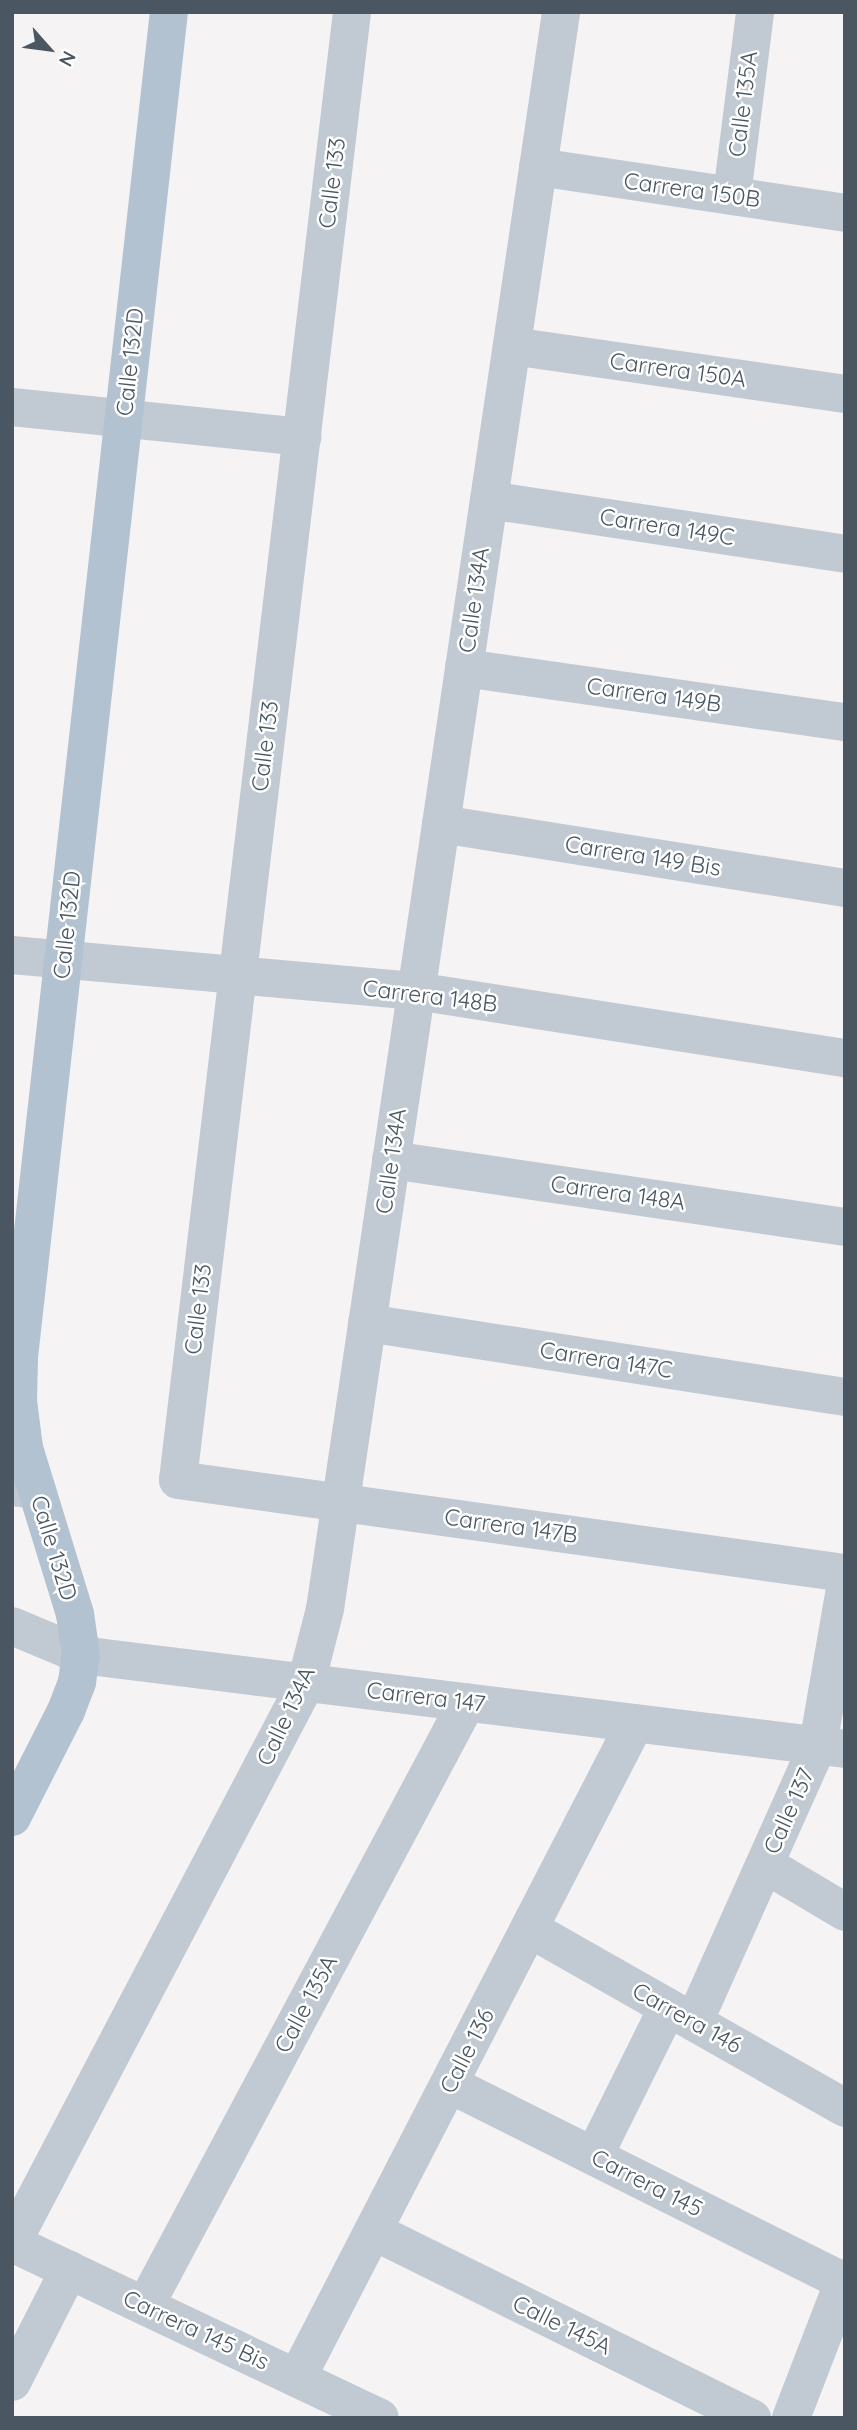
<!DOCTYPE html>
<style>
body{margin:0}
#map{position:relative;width:857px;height:2430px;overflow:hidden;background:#f5f3f3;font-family:Quicksand,sans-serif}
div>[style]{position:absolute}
.minor>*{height:38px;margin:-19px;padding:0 19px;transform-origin:19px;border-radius:19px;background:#c1cad2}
.major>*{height:38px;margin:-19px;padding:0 19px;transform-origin:19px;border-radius:19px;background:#b3c2d1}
span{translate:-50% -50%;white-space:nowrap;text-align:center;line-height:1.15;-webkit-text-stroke:5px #fff;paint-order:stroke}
.street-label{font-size:23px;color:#4a5661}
.frame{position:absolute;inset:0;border:14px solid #4a5661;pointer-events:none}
.north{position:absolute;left:14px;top:14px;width:70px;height:70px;-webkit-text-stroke:5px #fff;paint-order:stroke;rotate:118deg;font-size:19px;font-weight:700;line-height:28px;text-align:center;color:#4a5661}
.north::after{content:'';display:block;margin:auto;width:24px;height:32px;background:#4a5661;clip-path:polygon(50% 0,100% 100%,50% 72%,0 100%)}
</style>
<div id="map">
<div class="minor">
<i style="left:352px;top:12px;width:1478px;rotate:96.76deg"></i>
<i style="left:178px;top:1480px;width:673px;rotate:7.94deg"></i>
<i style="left:538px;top:167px;width:310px;rotate:8.5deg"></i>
<i style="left:732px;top:195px;width:184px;rotate:-82.8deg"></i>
<i style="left:512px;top:346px;width:336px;rotate:8.2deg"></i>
<i style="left:12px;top:407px;width:292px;rotate:5.9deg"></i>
<i style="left:489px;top:500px;width:360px;rotate:8.6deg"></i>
<i style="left:464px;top:668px;width:385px;rotate:8.1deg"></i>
<i style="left:441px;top:824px;width:409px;rotate:9deg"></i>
<i style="left:12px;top:955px;width:406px;rotate:5.1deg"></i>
<i style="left:416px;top:991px;width:434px;rotate:8.9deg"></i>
<i style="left:391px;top:1160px;width:459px;rotate:8.4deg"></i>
<i style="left:367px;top:1323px;width:484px;rotate:8.8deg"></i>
<i style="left:12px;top:1487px;width:25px;rotate:7deg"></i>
<i style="left:12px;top:1626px;width:75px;rotate:22.8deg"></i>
<i style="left:81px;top:1655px;width:770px;rotate:7.01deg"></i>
<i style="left:766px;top:1865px;width:92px;rotate:30.7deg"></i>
<i style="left:530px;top:1929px;width:362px;rotate:29.6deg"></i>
<i style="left:694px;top:2022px;width:303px;rotate:-65.9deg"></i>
<i style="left:818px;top:1745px;width:158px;rotate:-80.2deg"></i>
<i style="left:449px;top:2084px;width:443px;rotate:26.6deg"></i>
<i style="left:594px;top:2156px;width:166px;rotate:-63.6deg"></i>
<i style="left:373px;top:2231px;width:423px;rotate:26.3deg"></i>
<i style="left:12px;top:2243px;width:632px;rotate:-62.3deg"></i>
<i style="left:306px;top:1683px;width:76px;rotate:-75.6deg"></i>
<i style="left:325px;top:1609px;width:1614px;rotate:-81.59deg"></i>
<i style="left:12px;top:2243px;width:407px;rotate:25.4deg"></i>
<i style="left:145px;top:2306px;width:684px;rotate:-61.94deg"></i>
<i style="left:297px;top:2378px;width:737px;rotate:-62.7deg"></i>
<i style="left:12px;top:2382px;width:126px;rotate:-63deg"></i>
<i style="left:791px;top:2418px;width:150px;rotate:-68.9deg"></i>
</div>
<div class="major">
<i style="left:12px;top:1817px;width:119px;rotate:-63deg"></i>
<i style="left:66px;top:1711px;width:31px;rotate:-69deg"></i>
<i style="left:77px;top:1682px;width:27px;rotate:-82deg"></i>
<i style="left:81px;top:1655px;width:41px;rotate:-98.3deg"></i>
<i style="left:75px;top:1614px;width:174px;rotate:-107.1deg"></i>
<i style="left:24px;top:1448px;width:47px;rotate:-97.3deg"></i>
<i style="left:18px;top:1401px;width:44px;rotate:-88.7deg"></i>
<i style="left:19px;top:1357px;width:1353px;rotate:-83.64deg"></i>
</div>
<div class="street-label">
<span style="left:743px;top:104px;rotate:-83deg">Calle 135A</span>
<span style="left:332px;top:183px;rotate:-83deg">Calle 133</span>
<span style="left:692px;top:190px;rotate:8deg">Carrera 150B</span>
<span style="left:130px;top:362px;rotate:-84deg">Calle 132D</span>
<span style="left:678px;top:370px;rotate:8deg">Carrera 150A</span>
<span style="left:667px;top:527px;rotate:9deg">Carrera 149C</span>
<span style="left:474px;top:600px;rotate:-82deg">Calle 134A</span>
<span style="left:654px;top:695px;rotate:8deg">Carrera 149B</span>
<span style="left:265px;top:746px;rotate:-83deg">Calle 133</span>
<span style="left:643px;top:856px;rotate:9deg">Carrera 149 Bis</span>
<span style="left:67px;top:925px;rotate:-84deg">Calle 132D</span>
<span style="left:430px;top:996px;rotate:7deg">Carrera 148B</span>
<span style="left:391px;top:1161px;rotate:-82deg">Calle 134A</span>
<span style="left:618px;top:1193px;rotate:8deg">Carrera 148A</span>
<span style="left:198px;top:1309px;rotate:-83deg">Calle 133</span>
<span style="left:606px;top:1360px;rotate:9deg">Carrera 147C</span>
<span style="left:511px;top:1526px;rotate:8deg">Carrera 147B</span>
<span style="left:54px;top:1548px;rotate:73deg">Calle 132D</span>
<span style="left:426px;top:1697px;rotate:7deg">Carrera 147</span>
<span style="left:286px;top:1716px;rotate:-65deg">Calle 134A</span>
<span style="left:789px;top:1811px;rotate:-66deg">Calle 137</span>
<span style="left:306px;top:2004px;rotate:-62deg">Calle 135A</span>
<span style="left:687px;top:2018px;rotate:29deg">Carrera 146</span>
<span style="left:467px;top:2051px;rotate:-63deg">Calle 136</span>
<span style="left:647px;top:2183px;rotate:27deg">Carrera 145</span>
<span style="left:562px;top:2325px;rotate:26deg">Calle 145A</span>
<span style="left:196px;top:2330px;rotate:25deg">Carrera 145 Bis</span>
</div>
<div class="frame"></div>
<div class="north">N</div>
</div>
